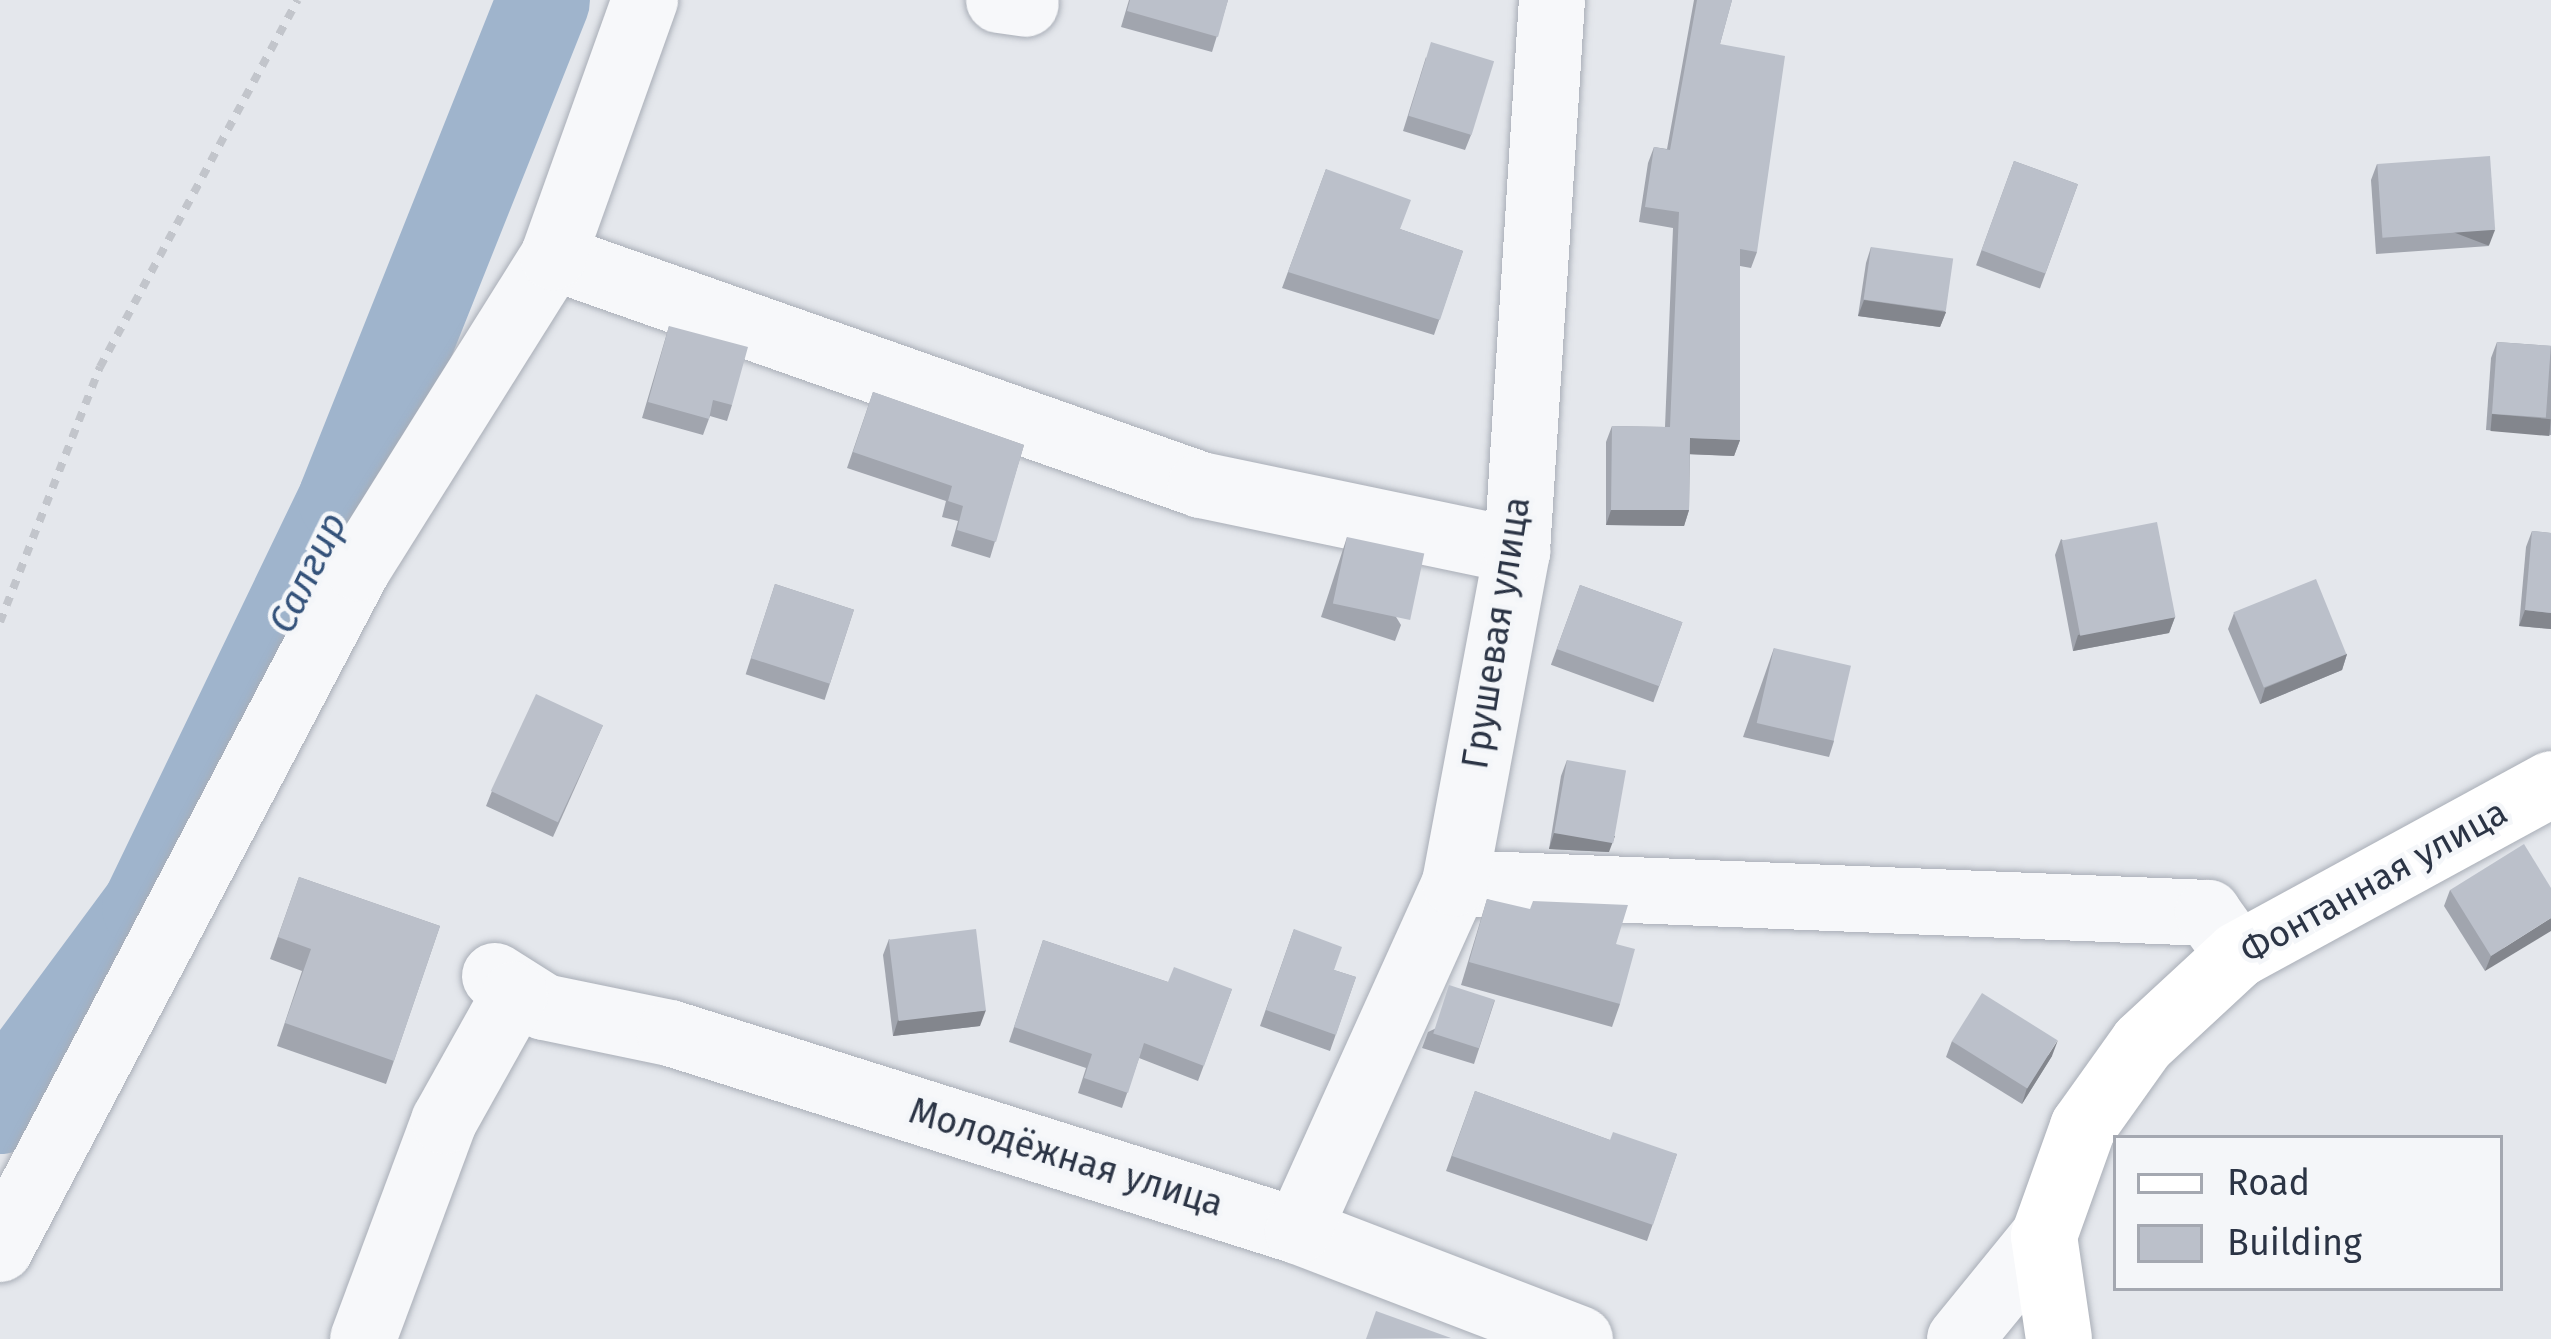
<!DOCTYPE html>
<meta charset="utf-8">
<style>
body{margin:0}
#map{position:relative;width:2551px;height:1339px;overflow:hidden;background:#e4e7ec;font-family:"Fira Sans",sans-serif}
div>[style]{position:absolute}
.river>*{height:93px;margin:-46.5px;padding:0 46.5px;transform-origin:46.5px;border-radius:46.5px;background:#9fb4cc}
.path>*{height:8px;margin-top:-4px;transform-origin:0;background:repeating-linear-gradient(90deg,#c2c5cb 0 9px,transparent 0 18px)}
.roads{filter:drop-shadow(0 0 3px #a9aeb7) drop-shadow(0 0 3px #a9aeb7)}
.minor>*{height:66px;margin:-33px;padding:0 33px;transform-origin:33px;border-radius:33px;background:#f7f8fa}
.major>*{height:66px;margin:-33px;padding:0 33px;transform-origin:33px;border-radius:33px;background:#fff}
.wall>*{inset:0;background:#a1a5ae;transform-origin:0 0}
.shaded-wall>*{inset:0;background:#83868d;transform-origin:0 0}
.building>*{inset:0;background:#bbc0ca;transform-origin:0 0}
span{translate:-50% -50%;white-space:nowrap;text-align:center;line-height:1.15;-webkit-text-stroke:9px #f4f6f9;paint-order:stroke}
.street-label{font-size:36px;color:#2b3445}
.water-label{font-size:39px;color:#34527a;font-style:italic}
.legend{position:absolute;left:2113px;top:1135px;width:390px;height:156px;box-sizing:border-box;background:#f4f6f9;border:3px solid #a4a8b1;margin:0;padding:15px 21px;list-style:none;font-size:36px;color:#2b3445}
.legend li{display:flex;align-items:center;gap:24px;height:60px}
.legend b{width:60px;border:3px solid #a4a8b1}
</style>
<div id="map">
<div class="river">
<i style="left:0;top:1107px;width:249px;rotate:-53.5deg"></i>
<i style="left:148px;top:907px;width:453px;rotate:-64.3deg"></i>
<i style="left:344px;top:499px;width:537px;rotate:-68.26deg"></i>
</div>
<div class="path">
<i style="left:0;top:622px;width:274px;rotate:-68.6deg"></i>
<i style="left:100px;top:367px;width:417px;rotate:-61.7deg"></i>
</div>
<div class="roads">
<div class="minor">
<i style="left:999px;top:0;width:27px;rotate:8deg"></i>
<i style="left:553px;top:257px;width:687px;rotate:19.38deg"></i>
<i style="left:1201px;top:485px;width:323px;rotate:11.8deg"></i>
<i style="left:1455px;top:883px;width:754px;rotate:2.28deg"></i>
<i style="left:2208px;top:913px;width:52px;rotate:54.5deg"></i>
<i style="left:495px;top:976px;width:58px;rotate:32.3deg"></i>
<i style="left:544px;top:1007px;width:129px;rotate:11.7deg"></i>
<i style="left:670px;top:1033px;width:658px;rotate:17.5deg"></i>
<i style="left:1298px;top:1231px;width:302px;rotate:21deg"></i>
<i style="left:1298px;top:1231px;width:382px;rotate:-65.7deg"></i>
<i style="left:1455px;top:883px;width:338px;rotate:-79.4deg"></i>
<i style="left:1517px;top:551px;width:552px;rotate:-86.37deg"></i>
<i style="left:0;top:1249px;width:769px;rotate:-62.27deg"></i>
<i style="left:358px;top:568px;width:367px;rotate:-57.9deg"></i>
<i style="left:553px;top:257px;width:273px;rotate:-70.3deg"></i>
<i style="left:363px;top:1339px;width:233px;rotate:-69.6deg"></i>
<i style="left:444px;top:1121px;width:145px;rotate:-60.8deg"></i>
<i style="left:1960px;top:1339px;width:133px;rotate:-50.8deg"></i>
</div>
<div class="major">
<i style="left:2059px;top:1339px;width:104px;rotate:-98.3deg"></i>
<i style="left:2044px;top:1236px;width:116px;rotate:-70.3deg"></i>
<i style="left:2083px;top:1127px;width:103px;rotate:-54.5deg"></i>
<i style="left:2143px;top:1043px;width:129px;rotate:-42.8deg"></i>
<i style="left:2238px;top:955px;width:357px;rotate:-28.6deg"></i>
</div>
</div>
<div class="wall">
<i style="clip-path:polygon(1129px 0,1228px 0,1212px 52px,1121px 27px)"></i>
<i style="clip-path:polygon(1694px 0,1732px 0,1720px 44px,1757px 252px,1751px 268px,1740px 266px,1740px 440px,1734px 456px,1690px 454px,1689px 510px,1684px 526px,1606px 525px,1606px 442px,1612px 426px,1665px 427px,1673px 228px,1639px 222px,1648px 163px,1654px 147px,1667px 149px)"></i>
<i style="clip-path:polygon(1426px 57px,1471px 135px,1465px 150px,1403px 131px)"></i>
<i style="left:2014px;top:161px;width:68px;height:111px;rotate:20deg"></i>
<i style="clip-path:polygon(2377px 164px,2489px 246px,2376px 254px,2371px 180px)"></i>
<i style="clip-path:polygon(1326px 169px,1400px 229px,1463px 251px,1434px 335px,1282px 288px)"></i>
<i style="clip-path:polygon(1871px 247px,1946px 312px,1940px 327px,1858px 316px,1866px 263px)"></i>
<i style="clip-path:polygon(669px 326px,732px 405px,727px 421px,710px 416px,703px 435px,642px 418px)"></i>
<i style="clip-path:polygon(2497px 342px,2551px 346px,2551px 435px,2486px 430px,2491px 358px)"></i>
<i style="clip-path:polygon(873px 392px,1024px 445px,990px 558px,951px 546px,958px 521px,942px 517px,946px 501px,847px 468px)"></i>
<i style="clip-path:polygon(2532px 531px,2551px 533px,2551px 629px,2519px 626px,2526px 547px)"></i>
<i style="clip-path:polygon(1347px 537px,1401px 625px,1395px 641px,1321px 617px)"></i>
<i style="clip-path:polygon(2061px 539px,2175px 617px,2169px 633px,2073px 651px,2055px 555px)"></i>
<i style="left:775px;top:584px;width:83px;height:95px;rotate:18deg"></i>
<i style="left:1580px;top:585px;width:109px;height:85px;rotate:20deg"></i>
<i style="clip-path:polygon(2234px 613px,2347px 654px,2342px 670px,2260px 704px,2228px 629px)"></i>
<i style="clip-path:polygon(1774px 648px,1834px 741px,1829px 757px,1743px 737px)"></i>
<i style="clip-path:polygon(603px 725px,553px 837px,486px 806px,492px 791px)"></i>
<i style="clip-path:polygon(1567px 760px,1609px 852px,1549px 849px,1561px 776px)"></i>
<i style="clip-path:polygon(299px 877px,440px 926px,386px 1084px,277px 1046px,302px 971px,270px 959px)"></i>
<i style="clip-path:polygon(2551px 888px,2485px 971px,2444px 906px,2450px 890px)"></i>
<i style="clip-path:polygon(1487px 899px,1616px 944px,1620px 1004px,1612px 1027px,1461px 985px)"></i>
<i style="clip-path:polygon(1294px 929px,1334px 970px,1356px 977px,1330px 1051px,1260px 1026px)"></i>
<i style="clip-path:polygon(889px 939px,980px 1026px,893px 1036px,883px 955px)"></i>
<i style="clip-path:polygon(1043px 940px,1168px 982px,1232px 989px,1198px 1081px,1139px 1058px,1122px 1108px,1078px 1093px,1086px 1068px,1009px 1042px)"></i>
<i style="clip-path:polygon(1495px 1000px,1474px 1064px,1422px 1048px,1428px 1032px)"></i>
<i style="clip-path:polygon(1952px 1041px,2052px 1056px,2022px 1104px,1946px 1057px)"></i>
<i style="clip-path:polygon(1475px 1091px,1610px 1140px,1677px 1154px,1647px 1241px,1446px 1171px)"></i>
</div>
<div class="shaded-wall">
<i style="left:2495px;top:230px;width:17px;height:113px;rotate:111deg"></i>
<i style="clip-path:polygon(1864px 300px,1946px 312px,1940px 327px,1858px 316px)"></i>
<i style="left:2492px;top:414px;width:59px;height:17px;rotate:5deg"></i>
<i style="clip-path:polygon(1690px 438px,1740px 440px,1734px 456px,1684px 454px)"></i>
<i style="clip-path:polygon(1611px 510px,1689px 510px,1684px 526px,1606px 525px)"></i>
<i style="clip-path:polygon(2525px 610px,2551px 613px,2551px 629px,2519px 626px)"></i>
<i style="clip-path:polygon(2175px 617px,2169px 633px,2073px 651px,2078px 635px)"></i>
<i style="clip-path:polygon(2347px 654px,2342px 670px,2260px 704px,2265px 688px)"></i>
<i style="clip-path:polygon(1554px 833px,1615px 836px,1609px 852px,1549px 849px)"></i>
<i style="clip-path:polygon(2551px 918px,2551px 931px,2485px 971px,2491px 956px)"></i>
<i style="clip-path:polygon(986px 1010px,980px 1026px,893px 1036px,898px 1020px)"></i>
<i style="clip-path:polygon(2058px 1040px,2052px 1056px,2022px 1104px,2027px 1088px)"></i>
</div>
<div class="building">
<i style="clip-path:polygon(1130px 0,1228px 0,1218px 37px,1127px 11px)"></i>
<i style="clip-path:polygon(1697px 0,1732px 0,1720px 44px,1785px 56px,1757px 252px,1740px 249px,1740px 440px,1690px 438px,1689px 510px,1611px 510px,1612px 426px,1670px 427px,1679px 212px,1645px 207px,1654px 147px,1670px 150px)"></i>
<i style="left:1431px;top:42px;width:66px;height:77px;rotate:17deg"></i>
<i style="left:2490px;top:156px;width:74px;height:113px;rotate:86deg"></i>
<i style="left:2014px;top:161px;width:68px;height:95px;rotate:20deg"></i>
<i style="clip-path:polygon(1326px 169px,1411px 200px,1400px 229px,1463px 251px,1440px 320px,1288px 272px)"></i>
<i style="left:1871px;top:247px;width:83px;height:53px;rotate:8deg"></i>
<i style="clip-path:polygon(669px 326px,748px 347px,732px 405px,713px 400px,709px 419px,648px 402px)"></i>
<i style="left:2497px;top:342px;width:54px;height:72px;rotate:4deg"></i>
<i style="clip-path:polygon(873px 392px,1024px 445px,996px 542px,957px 530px,963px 506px,948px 501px,952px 486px,853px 452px)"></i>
<i style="left:2157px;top:522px;width:97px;height:97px;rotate:79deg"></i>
<i style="clip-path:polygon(2532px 531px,2551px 533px,2551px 613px,2525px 610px)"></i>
<i style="left:1347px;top:537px;width:79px;height:68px;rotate:12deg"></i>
<i style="left:2316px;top:579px;width:81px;height:89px;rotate:68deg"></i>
<i style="left:775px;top:584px;width:83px;height:78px;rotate:18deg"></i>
<i style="left:1580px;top:585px;width:109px;height:68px;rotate:20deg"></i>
<i style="left:1774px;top:648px;width:79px;height:77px;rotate:13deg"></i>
<i style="left:536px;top:694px;width:74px;height:107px;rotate:25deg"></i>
<i style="left:1567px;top:760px;width:60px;height:74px;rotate:10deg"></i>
<i style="clip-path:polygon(2524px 844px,2551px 888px,2551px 918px,2491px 956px,2450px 890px)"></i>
<i style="clip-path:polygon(299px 877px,440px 926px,394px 1061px,285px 1023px,311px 949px,278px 937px)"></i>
<i style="clip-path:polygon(1487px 899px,1530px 909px,1533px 901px,1628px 905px,1616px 944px,1635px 949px,1620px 1004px,1469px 962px)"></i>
<i style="left:976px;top:929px;width:82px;height:88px;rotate:83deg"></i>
<i style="clip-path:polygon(1294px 929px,1342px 947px,1334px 970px,1356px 977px,1336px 1035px,1266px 1010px)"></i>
<i style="clip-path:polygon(1043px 940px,1168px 982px,1174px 967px,1232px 989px,1204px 1066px,1144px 1043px,1128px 1093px,1084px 1078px,1092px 1054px,1014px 1027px)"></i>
<i style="left:1449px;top:985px;width:48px;height:51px;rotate:18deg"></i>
<i style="left:1982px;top:993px;width:89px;height:57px;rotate:32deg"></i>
<i style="clip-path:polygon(1475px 1091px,1610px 1140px,1613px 1132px,1677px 1154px,1653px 1225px,1452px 1156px)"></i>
<i style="clip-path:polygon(1376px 1311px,1451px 1338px,1366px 1339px)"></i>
</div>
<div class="street-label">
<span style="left:1497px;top:633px;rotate:-81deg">Грушевая улица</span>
<span style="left:2374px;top:882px;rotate:-29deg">Фонтанная улица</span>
<span style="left:1066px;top:1158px;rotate:17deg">Молодёжная улица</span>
</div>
<div class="water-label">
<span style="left:308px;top:573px;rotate:-64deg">Салгир</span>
</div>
<ul class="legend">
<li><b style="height:15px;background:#fff"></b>Road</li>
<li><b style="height:33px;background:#bbc0ca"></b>Building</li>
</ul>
</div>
